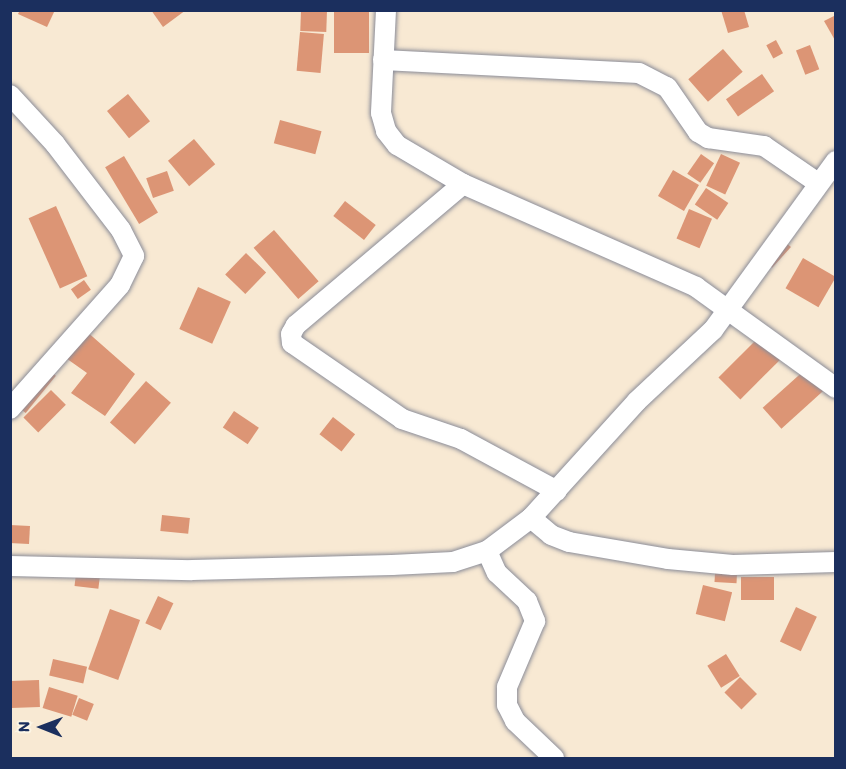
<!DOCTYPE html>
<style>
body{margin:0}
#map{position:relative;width:846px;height:769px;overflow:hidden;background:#f8e9d3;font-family:Itim,sans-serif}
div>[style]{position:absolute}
.building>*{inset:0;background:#dc9575;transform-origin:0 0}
.roads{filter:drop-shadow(0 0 2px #8a8c98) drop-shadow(0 0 2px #8a8c98)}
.street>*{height:20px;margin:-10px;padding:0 10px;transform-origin:10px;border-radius:10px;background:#fff}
span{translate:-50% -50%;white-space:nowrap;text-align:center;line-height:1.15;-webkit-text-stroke:4.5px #fcf5e5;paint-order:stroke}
.frame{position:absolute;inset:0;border:12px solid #1b2f5e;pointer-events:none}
.north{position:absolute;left:12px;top:697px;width:60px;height:60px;-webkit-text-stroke:4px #fcf5e5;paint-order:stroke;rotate:271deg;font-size:16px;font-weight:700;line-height:24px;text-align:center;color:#1b2f5e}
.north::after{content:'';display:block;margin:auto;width:21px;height:27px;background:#1b2f5e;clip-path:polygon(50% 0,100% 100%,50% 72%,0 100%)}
</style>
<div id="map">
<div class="building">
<i style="clip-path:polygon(20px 10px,55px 10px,47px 27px,18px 14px)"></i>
<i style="clip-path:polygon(151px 10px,186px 10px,163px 27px)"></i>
<i style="left:301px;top:10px;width:26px;height:21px;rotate:2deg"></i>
<i style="left:334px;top:10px;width:35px;height:43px"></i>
<i style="clip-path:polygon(721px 10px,744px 10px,749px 27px,728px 33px)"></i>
<i style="clip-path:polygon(836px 15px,836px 42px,824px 21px)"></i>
<i style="left:300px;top:32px;width:24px;height:39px;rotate:5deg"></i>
<i style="left:776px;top:40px;width:15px;height:11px;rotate:62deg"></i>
<i style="left:810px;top:45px;width:26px;height:15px;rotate:69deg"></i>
<i style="left:723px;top:49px;width:30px;height:46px;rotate:49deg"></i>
<i style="left:762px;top:74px;width:21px;height:44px;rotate:55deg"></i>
<i style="left:128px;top:94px;width:35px;height:27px;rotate:51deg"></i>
<i style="left:280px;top:120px;width:43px;height:24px;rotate:15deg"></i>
<i style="left:194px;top:139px;width:33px;height:34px;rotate:50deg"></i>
<i style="left:701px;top:154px;width:16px;height:24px;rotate:35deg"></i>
<i style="left:721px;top:154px;width:21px;height:35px;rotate:25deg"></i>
<i style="left:124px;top:156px;width:66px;height:22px;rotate:59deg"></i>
<i style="left:673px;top:170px;width:30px;height:30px;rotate:30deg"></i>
<i style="left:167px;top:171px;width:21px;height:22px;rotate:71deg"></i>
<i style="left:706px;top:188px;width:27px;height:20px;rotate:34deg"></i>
<i style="left:345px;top:201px;width:39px;height:19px;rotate:38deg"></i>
<i style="left:56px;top:206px;width:77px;height:30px;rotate:66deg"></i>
<i style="left:689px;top:209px;width:25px;height:32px;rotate:23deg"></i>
<i style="left:274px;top:230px;width:68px;height:27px;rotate:49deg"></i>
<i style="left:782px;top:239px;width:12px;height:28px;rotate:42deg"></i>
<i style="left:246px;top:253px;width:28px;height:30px;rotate:44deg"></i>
<i style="left:803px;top:258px;width:38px;height:35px;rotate:30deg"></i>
<i style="left:84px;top:280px;width:12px;height:16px;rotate:55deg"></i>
<i style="left:198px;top:287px;width:36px;height:46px;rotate:24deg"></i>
<i style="clip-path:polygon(85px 330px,135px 374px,105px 416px,71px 393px,87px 373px,63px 356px)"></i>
<i style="left:763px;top:333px;width:31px;height:63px;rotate:45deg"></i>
<i style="left:45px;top:367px;width:14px;height:48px;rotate:39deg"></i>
<i style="left:808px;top:367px;width:28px;height:61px;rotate:48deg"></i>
<i style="left:146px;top:381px;width:33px;height:55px;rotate:41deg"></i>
<i style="left:51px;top:390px;width:21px;height:39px;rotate:45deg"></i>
<i style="left:234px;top:411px;width:30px;height:20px;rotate:34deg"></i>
<i style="left:333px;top:417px;width:28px;height:22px;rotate:38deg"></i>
<i style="left:162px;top:515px;width:28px;height:16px;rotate:6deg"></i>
<i style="left:10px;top:525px;width:20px;height:18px;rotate:3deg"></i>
<i style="left:715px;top:573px;width:22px;height:9px;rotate:3deg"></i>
<i style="left:76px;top:574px;width:24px;height:12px;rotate:7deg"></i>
<i style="left:741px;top:577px;width:33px;height:23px"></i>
<i style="left:703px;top:585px;width:30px;height:30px;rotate:14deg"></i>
<i style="left:158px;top:596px;width:17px;height:30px;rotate:25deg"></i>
<i style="left:796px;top:607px;width:23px;height:38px;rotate:25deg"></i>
<i style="left:110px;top:609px;width:32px;height:64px;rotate:20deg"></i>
<i style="left:726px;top:654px;width:26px;height:22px;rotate:58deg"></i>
<i style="left:53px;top:659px;width:35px;height:17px;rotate:13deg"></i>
<i style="left:740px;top:677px;width:24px;height:22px;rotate:45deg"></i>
<i style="left:39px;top:680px;width:27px;height:29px;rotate:88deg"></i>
<i style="left:49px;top:687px;width:30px;height:22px;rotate:17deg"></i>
<i style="left:79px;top:698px;width:16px;height:18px;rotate:22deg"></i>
</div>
<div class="roads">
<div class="street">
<i style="left:386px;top:10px;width:103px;rotate:92.8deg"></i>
<i style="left:381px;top:113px;width:19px;rotate:74deg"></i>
<i style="left:386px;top:131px;width:18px;rotate:52deg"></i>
<i style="left:397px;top:145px;width:77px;rotate:30.6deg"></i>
<i style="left:463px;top:184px;width:255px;rotate:23.8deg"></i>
<i style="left:696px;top:287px;width:173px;rotate:35.8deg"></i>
<i style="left:383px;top:60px;width:256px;rotate:2.9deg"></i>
<i style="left:639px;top:73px;width:31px;rotate:27deg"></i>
<i style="left:667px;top:87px;width:55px;rotate:55.4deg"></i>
<i style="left:698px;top:132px;width:12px;rotate:31deg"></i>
<i style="left:708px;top:138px;width:57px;rotate:8.1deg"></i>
<i style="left:764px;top:146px;width:65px;rotate:34.4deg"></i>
<i style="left:10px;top:95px;width:67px;rotate:47.4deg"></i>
<i style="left:55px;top:144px;width:108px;rotate:52.5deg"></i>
<i style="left:121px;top:230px;width:29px;rotate:63deg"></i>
<i style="left:134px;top:256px;width:32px;rotate:116deg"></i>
<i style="left:120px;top:285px;width:166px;rotate:131.6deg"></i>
<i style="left:463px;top:184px;width:219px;rotate:139.8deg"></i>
<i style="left:296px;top:325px;width:10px;rotate:119deg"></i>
<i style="left:291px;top:334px;width:9px;rotate:84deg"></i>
<i style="left:292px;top:343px;width:134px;rotate:34.6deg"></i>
<i style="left:402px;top:419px;width:62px;rotate:18.7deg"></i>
<i style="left:461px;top:439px;width:109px;rotate:28.4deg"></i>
<i style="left:531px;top:518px;width:26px;rotate:40deg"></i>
<i style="left:551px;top:535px;width:19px;rotate:21deg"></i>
<i style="left:569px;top:542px;width:100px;rotate:9.7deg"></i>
<i style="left:668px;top:559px;width:65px;rotate:5.3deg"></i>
<i style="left:733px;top:565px;width:103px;rotate:-1.7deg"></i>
<i style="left:487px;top:551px;width:24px;rotate:66deg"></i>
<i style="left:497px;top:573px;width:41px;rotate:43deg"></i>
<i style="left:527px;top:601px;width:22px;rotate:68deg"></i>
<i style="left:535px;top:621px;width:72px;rotate:113deg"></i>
<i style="left:507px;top:687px;width:18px;rotate:90deg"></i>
<i style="left:507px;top:705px;width:18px;rotate:63deg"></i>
<i style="left:515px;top:721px;width:54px;rotate:43.5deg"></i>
<i style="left:10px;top:566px;width:182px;rotate:1.3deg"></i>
<i style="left:192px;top:570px;width:200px;rotate:-1.4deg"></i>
<i style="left:392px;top:565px;width:61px;rotate:-2.8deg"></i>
<i style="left:453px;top:562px;width:36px;rotate:-18deg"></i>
<i style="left:487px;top:551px;width:55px;rotate:-36.9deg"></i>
<i style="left:531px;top:518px;width:158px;rotate:-47.8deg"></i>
<i style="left:637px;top:401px;width:104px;rotate:-43.1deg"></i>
<i style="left:713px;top:330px;width:209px;rotate:-54deg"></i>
</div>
</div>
<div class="frame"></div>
<div class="north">N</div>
</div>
